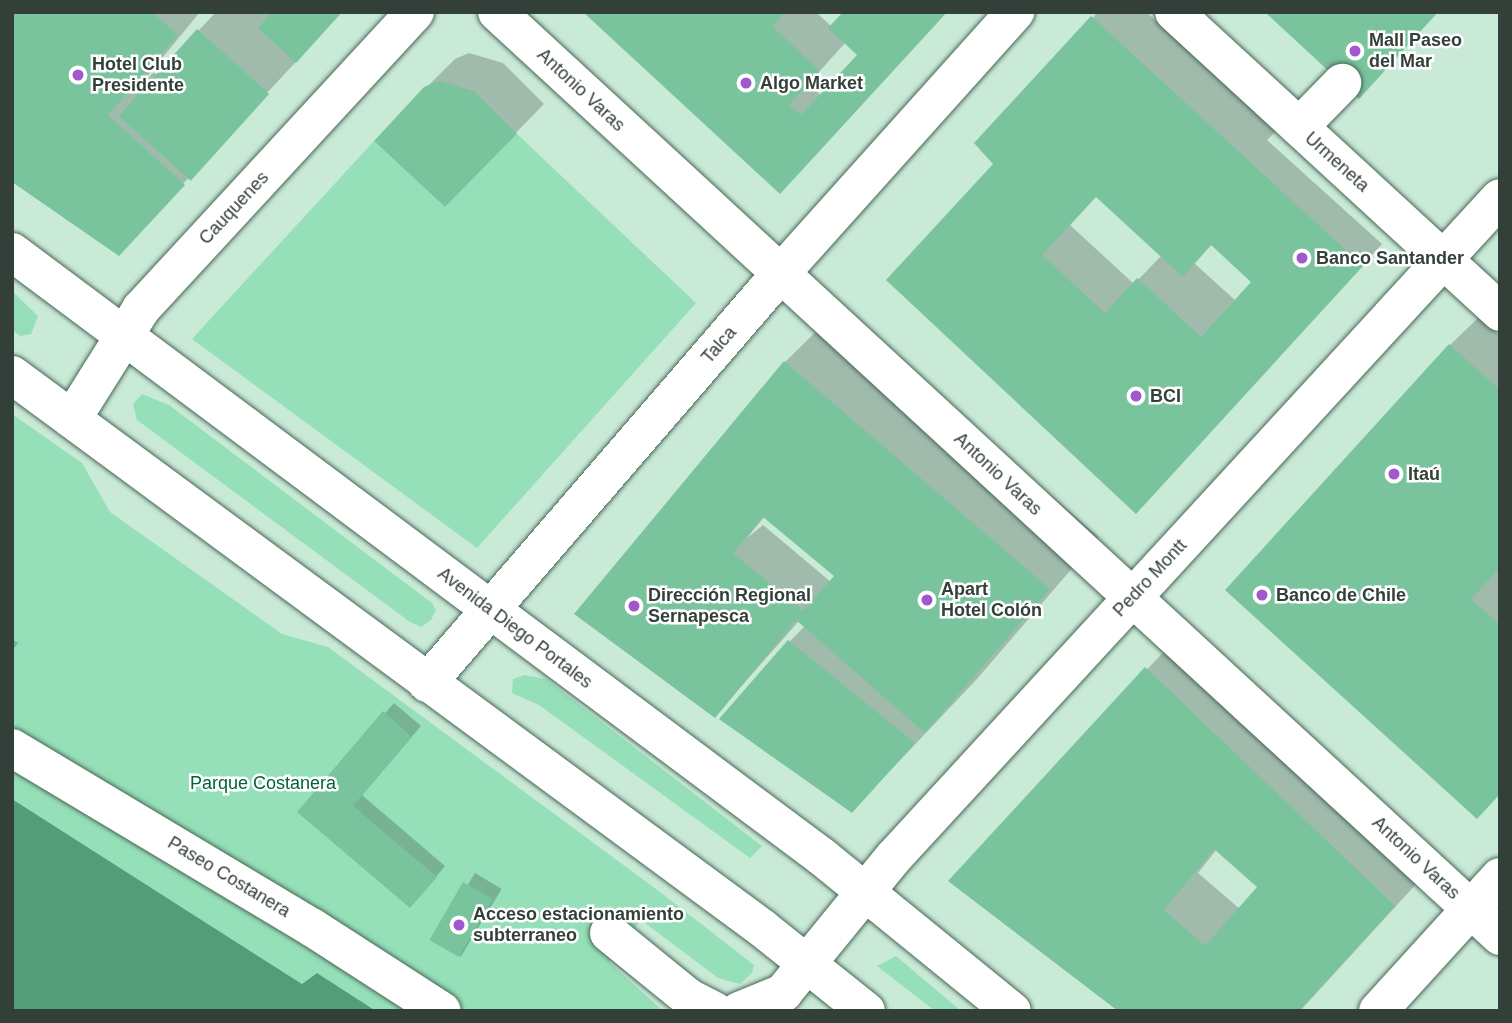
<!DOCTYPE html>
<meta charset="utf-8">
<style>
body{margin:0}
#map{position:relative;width:1512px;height:1023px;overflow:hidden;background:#c9ead7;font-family:Helvetica,sans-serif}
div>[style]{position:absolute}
.green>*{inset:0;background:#95e0b8}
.water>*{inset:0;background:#539d78}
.shadow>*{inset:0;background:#0003;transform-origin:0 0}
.building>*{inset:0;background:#79c39d;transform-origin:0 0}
.roads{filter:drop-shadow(0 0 2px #496656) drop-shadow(0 0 2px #496656)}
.minor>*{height:38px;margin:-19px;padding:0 19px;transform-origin:19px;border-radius:19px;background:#fff}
.major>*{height:38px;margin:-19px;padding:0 19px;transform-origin:19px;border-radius:19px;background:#fff}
.highway>*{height:38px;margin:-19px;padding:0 19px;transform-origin:19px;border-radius:19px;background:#fff}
.dots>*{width:19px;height:19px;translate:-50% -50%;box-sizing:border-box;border:4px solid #fff;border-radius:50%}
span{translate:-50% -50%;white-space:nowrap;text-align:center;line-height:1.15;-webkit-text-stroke:5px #fff;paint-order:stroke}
.poi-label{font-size:18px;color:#334039;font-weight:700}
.left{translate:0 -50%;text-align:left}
.street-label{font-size:18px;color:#334039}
.park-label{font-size:18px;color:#00623f}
.frame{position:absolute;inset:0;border:14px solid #334039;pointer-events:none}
</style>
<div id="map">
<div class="green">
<i style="clip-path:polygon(517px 134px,696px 303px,477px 548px,192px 339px,374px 141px,445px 207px)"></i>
<i style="clip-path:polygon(12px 291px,38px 316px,31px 334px,20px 336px,12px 330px)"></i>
<i style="clip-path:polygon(142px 394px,169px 405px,432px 603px,436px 610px,431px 620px,421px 627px,410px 622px,137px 420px,133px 404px)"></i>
<i style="clip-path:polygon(12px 414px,82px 463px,110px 512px,282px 634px,328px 647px,660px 892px,754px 965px,752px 973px,740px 984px,718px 978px,641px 920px,609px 962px,663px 1011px,376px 1011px,317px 973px,302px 984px,12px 799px)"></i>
<i style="clip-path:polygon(524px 675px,546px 679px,762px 846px,750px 858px,539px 705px,512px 693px,513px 679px)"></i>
<i style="clip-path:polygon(896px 956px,961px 1011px,935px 1011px,877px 966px)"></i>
</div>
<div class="water">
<i style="clip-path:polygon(12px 799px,302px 984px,317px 973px,376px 1011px,12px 1011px)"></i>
</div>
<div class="shadow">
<i style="clip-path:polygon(12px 12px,200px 12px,136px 90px,154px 72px,157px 75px,216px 12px,342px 12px,119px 253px)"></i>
<i style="clip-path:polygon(evenodd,585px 12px,816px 12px,832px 27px,845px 12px,947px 12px,800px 172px,585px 12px,846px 42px,859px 55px,822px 96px,808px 84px,846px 42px)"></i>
<i style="clip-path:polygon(evenodd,1097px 12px,1146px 12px,1276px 131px,1267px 140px,1382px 244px,1136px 512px,996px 164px,1097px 12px,1097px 195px,1162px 255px,1134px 284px,1070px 225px,1097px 195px,1097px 12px,1212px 244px,1254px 282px,1236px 301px,1194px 263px,1212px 244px)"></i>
<i style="clip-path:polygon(1267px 12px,1438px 12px,1359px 96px)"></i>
<i style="clip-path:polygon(469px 53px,503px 63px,544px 104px,474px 176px,425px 89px,455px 59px)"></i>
<i style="clip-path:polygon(1479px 317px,1500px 336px,1500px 794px,1477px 817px,1450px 345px)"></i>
<i style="clip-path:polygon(evenodd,830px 318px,947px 447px,945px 454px,972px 427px,1099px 537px,976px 680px,852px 811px,790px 641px,805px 626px,799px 621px,715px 716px,642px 663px,785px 362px,830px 318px,765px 516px,836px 576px,831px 582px,763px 525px,747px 538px,765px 516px)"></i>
<i style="clip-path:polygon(evenodd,1182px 632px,1429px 870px,1300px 1011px,1121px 1011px,950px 881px,1182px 632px,1217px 849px,1260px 887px,1240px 909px,1198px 873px,1217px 849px)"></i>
<i style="clip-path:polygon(12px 639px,18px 643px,12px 651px)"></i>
<i style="clip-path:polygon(394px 703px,421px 726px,362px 795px,445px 866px,420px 896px,300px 812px)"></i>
<i style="left:475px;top:873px;width:31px;height:79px;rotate:31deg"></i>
</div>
<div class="building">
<i style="clip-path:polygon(12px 12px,151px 12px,178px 35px,108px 115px,185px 185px,119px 256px,12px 182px)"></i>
<i style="clip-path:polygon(272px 12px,342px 12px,296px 63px,258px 28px)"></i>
<i style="clip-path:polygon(583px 12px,785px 12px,772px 26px,820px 71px,789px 105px,801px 115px,857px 55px,828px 28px,843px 12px,947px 12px,780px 194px)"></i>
<i style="clip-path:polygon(1265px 12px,1438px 12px,1359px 99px)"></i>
<i style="clip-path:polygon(evenodd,1091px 16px,1363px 266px,1136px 514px,886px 280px,993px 164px,974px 143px,1091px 16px,1096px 197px,1183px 277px,1211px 245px,1251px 282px,1201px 337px,1137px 278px,1105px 313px,1042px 255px,1096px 197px)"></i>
<i style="left:197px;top:29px;width:97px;height:117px;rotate:42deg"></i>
<i style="clip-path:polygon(439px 81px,474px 91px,517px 134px,445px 207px,374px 141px,424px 87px)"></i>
<i style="clip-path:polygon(1449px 344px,1500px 390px,1500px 568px,1471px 599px,1500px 625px,1500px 794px,1477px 819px,1225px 590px)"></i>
<i style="clip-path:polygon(evenodd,784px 361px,1050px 589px,925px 733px,796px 620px,715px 718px,574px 614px,784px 361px,763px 517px,834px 576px,803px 611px,733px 553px,763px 517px)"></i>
<i style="clip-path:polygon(788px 640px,915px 743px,852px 813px,719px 719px)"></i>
<i style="clip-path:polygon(evenodd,1145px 667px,1395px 906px,1299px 1011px,1118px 1011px,948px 881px,1145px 667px,1214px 849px,1257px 887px,1205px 946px,1164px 910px,1214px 849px)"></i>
<i style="clip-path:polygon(383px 711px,412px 737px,353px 806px,437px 877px,410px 908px,297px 812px)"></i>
<i style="left:463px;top:882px;width:34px;height:67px;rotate:30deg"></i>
</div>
<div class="roads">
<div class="minor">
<i style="left:497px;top:12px;width:1364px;rotate:42.65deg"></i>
<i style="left:1299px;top:127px;width:62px;rotate:-45.7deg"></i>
<i style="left:72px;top:419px;width:130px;rotate:-57.9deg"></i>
<i style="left:141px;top:309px;width:404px;rotate:-47.3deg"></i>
<i style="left:427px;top:683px;width:542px;rotate:-49.19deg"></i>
<i style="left:781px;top:273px;width:351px;rotate:-48.1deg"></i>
<i style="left:12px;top:748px;width:351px;rotate:30.9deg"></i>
<i style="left:313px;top:928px;width:153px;rotate:32.8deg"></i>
<i style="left:609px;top:933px;width:103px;rotate:39.1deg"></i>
<i style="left:689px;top:998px;width:29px;rotate:27deg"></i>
<i style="left:739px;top:1011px;width:48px;rotate:-22.2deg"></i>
<i style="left:783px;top:993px;width:176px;rotate:-50.8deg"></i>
<i style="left:894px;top:857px;width:895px;rotate:-47.4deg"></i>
</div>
<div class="major">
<i style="left:1174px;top:12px;width:443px;rotate:42.6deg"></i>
<i style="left:1378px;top:1011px;width:181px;rotate:-47.7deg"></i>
</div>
<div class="highway">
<i style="left:12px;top:252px;width:1010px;rotate:36.75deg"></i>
<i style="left:821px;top:856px;width:246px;rotate:39.1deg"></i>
<i style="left:12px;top:375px;width:932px;rotate:36.4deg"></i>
<i style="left:762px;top:928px;width:133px;rotate:38.6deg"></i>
</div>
</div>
<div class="dots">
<i style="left:1355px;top:51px;background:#a058cc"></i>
<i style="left:78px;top:75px;background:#a058cc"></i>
<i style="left:746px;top:83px;background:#a058cc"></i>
<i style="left:1302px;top:258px;background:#a058cc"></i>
<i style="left:1136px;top:396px;background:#a058cc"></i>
<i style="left:1394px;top:474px;background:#a058cc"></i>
<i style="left:1262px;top:595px;background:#a058cc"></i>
<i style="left:927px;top:600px;background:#a058cc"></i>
<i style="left:634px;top:606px;background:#a058cc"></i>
<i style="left:459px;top:925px;background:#a058cc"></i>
</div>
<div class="poi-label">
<span class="left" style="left:1369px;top:51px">Mall Paseo<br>del Mar</span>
<span class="left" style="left:92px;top:75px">Hotel Club<br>Presidente</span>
<span class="left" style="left:760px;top:83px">Algo Market</span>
<span class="left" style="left:1316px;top:258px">Banco Santander</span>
<span class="left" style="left:1150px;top:396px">BCI</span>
<span class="left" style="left:1408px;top:474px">Itaú</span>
<span class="left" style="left:941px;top:600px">Apart<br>Hotel Colón</span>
<span class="left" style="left:1276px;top:595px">Banco de Chile</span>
<span class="left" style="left:648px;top:606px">Dirección Regional<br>Sernapesca</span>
<span class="left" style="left:473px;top:925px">Acceso estacionamiento<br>subterraneo</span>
</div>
<div class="street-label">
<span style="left:581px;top:90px;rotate:43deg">Antonio Varas</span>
<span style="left:1337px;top:162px;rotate:42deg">Urmeneta</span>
<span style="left:234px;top:208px;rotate:-47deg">Cauquenes</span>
<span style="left:719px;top:345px;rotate:-49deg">Talca</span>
<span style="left:998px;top:474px;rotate:43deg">Antonio Varas</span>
<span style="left:1150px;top:578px;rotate:-47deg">Pedro Montt</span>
<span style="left:515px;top:628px;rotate:37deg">Avenida Diego Portales</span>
<span style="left:1416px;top:858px;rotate:43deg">Antonio Varas</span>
<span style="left:229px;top:877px;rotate:31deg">Paseo Costanera</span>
</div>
<div class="park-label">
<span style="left:263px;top:783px">Parque Costanera</span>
</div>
<div class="frame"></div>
</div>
